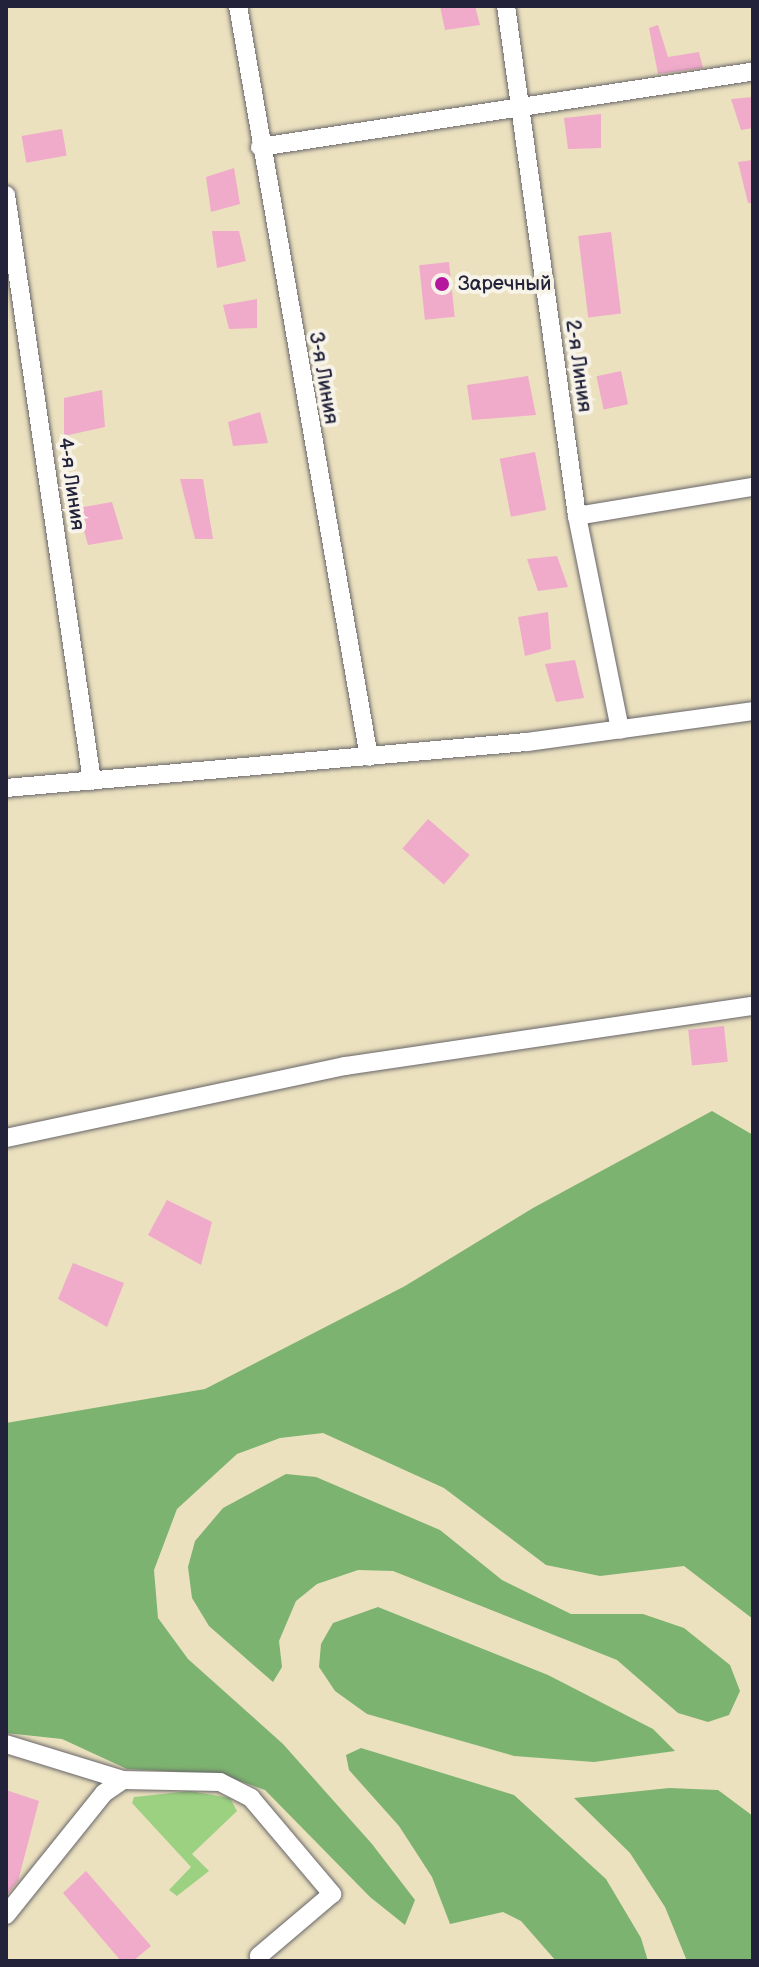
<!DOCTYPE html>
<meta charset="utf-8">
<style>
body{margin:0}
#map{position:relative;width:759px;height:1967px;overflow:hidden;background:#ebe1bf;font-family:"Balsamiq Sans",sans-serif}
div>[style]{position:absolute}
.green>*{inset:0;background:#9cd182}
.forest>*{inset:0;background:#7db370}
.building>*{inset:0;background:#f0aaca;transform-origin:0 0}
.roads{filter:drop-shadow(0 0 2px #686569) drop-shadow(0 0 2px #686569)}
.minor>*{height:18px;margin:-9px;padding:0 9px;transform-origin:9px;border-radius:9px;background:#fff}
.dots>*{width:22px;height:22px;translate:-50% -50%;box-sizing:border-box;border:4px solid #f7f3e8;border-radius:50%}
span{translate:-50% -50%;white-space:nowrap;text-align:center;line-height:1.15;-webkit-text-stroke:8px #f7f3e8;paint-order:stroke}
.poi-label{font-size:20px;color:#22223b}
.left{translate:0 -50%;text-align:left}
.street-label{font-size:20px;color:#22223b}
.frame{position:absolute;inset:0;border:8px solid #22223b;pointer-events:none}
</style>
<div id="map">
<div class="green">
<i style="clip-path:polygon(190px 1791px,230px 1798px,237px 1811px,192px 1854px,209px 1871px,177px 1896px,169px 1890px,191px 1867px,132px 1803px,134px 1797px)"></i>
</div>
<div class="forest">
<i style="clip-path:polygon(712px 1111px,753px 1135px,753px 1619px,684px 1566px,600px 1576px,546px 1565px,444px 1488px,323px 1433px,280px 1438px,237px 1454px,177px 1509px,154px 1570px,158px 1618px,188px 1659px,283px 1744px,372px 1844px,415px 1900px,405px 1925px,370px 1897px,265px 1790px,220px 1774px,127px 1769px,62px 1739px,6px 1733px,6px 1423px,205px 1389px,405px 1286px,533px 1208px)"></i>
<i style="clip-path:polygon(286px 1474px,316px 1477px,440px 1530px,502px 1580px,571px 1614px,643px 1614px,684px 1628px,730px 1665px,740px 1691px,729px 1715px,708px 1722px,678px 1713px,617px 1660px,393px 1571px,358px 1570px,317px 1584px,296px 1601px,279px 1641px,282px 1667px,273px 1682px,209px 1626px,192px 1598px,188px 1567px,195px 1541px,223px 1508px)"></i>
<i style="clip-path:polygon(378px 1607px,548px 1675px,653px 1729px,675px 1751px,594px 1762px,514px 1756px,367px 1714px,335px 1691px,319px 1667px,321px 1644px,333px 1623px)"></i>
<i style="clip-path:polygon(361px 1748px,514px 1795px,606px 1879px,641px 1938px,648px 1961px,556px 1961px,521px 1921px,503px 1912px,450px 1924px,432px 1877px,399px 1826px,349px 1770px,346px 1755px)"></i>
<i style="clip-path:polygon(669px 1788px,718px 1790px,753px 1816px,753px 1961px,687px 1961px,665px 1907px,630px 1853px,574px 1798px)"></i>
</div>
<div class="building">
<i style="clip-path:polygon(440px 6px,475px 6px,480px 25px,445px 30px)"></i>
<i style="clip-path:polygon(658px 25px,668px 57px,699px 52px,703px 68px,658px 74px,649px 28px)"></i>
<i style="clip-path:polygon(753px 97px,753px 128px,741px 130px,731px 99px)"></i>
<i style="clip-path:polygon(601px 114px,601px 148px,568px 149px,564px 118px)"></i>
<i style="left:62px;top:129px;width:27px;height:41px;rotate:80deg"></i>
<i style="clip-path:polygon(753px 160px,753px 203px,748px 203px,738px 162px)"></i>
<i style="clip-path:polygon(234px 168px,240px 204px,211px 212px,206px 177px)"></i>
<i style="clip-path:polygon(212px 231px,239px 231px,246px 261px,217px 268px)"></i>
<i style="left:611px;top:232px;width:82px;height:33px;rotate:83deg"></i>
<i style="left:449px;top:262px;width:55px;height:30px;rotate:84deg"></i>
<i style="clip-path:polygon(257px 299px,257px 328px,229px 329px,223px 305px)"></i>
<i style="left:621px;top:371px;width:34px;height:25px;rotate:78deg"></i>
<i style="clip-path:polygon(528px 376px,536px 415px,472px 420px,467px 385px)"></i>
<i style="clip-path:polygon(102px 390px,105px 427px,64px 436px,64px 398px)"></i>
<i style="clip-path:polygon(260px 412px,268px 443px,233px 446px,228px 422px)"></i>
<i style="left:535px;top:452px;width:59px;height:36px;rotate:79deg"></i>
<i style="clip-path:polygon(180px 479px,203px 479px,213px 539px,195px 539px)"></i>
<i style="clip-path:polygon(112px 502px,123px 539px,88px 545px,78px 508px)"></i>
<i style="clip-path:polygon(557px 556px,568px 587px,538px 591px,527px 559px)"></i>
<i style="clip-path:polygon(548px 612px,551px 649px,525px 656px,518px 617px)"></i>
<i style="clip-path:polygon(575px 660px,584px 698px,556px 702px,545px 664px)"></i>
<i style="left:428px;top:819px;width:55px;height:39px;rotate:41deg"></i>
<i style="left:724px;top:1026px;width:36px;height:36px;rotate:84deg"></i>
<i style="clip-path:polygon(167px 1200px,212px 1222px,201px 1265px,148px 1235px)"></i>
<i style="clip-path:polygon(73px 1263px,124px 1283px,107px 1327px,58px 1299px)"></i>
<i style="clip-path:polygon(6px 1790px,39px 1801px,18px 1881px,6px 1896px)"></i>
<i style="clip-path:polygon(86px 1871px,151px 1946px,133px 1961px,121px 1961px,63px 1893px)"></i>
</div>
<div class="roads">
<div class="minor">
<i style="left:238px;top:6px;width:762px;rotate:80.11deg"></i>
<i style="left:506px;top:6px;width:515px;rotate:82.07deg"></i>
<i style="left:577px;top:516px;width:218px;rotate:78.6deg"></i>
<i style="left:260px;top:147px;width:499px;rotate:-8.7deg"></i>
<i style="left:6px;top:195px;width:592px;rotate:81.65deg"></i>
<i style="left:577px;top:516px;width:178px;rotate:-9.4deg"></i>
<i style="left:6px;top:788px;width:523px;rotate:-5.05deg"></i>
<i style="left:527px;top:742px;width:228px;rotate:-7.8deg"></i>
<i style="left:6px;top:1138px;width:347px;rotate:-12deg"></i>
<i style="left:345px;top:1066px;width:412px;rotate:-8.4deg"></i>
<i style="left:6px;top:1744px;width:122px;rotate:17.1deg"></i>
<i style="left:123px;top:1780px;width:97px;rotate:1.2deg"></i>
<i style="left:220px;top:1782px;width:35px;rotate:27deg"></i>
<i style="left:251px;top:1798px;width:126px;rotate:49.8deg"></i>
<i style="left:332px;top:1894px;width:96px;rotate:139.7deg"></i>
<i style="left:6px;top:1915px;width:156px;rotate:-51.2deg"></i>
<i style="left:104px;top:1793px;width:23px;rotate:-34deg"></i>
</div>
</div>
<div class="dots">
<i style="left:442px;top:284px;background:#b5179e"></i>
</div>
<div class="poi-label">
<span class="left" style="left:458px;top:284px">Заречный</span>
</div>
<div class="street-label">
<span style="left:578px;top:366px;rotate:82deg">2-я Линия</span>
<span style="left:323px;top:378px;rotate:80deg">3-я Линия</span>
<span style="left:71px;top:484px;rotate:82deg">4-я Линия</span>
</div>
<div class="frame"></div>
</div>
